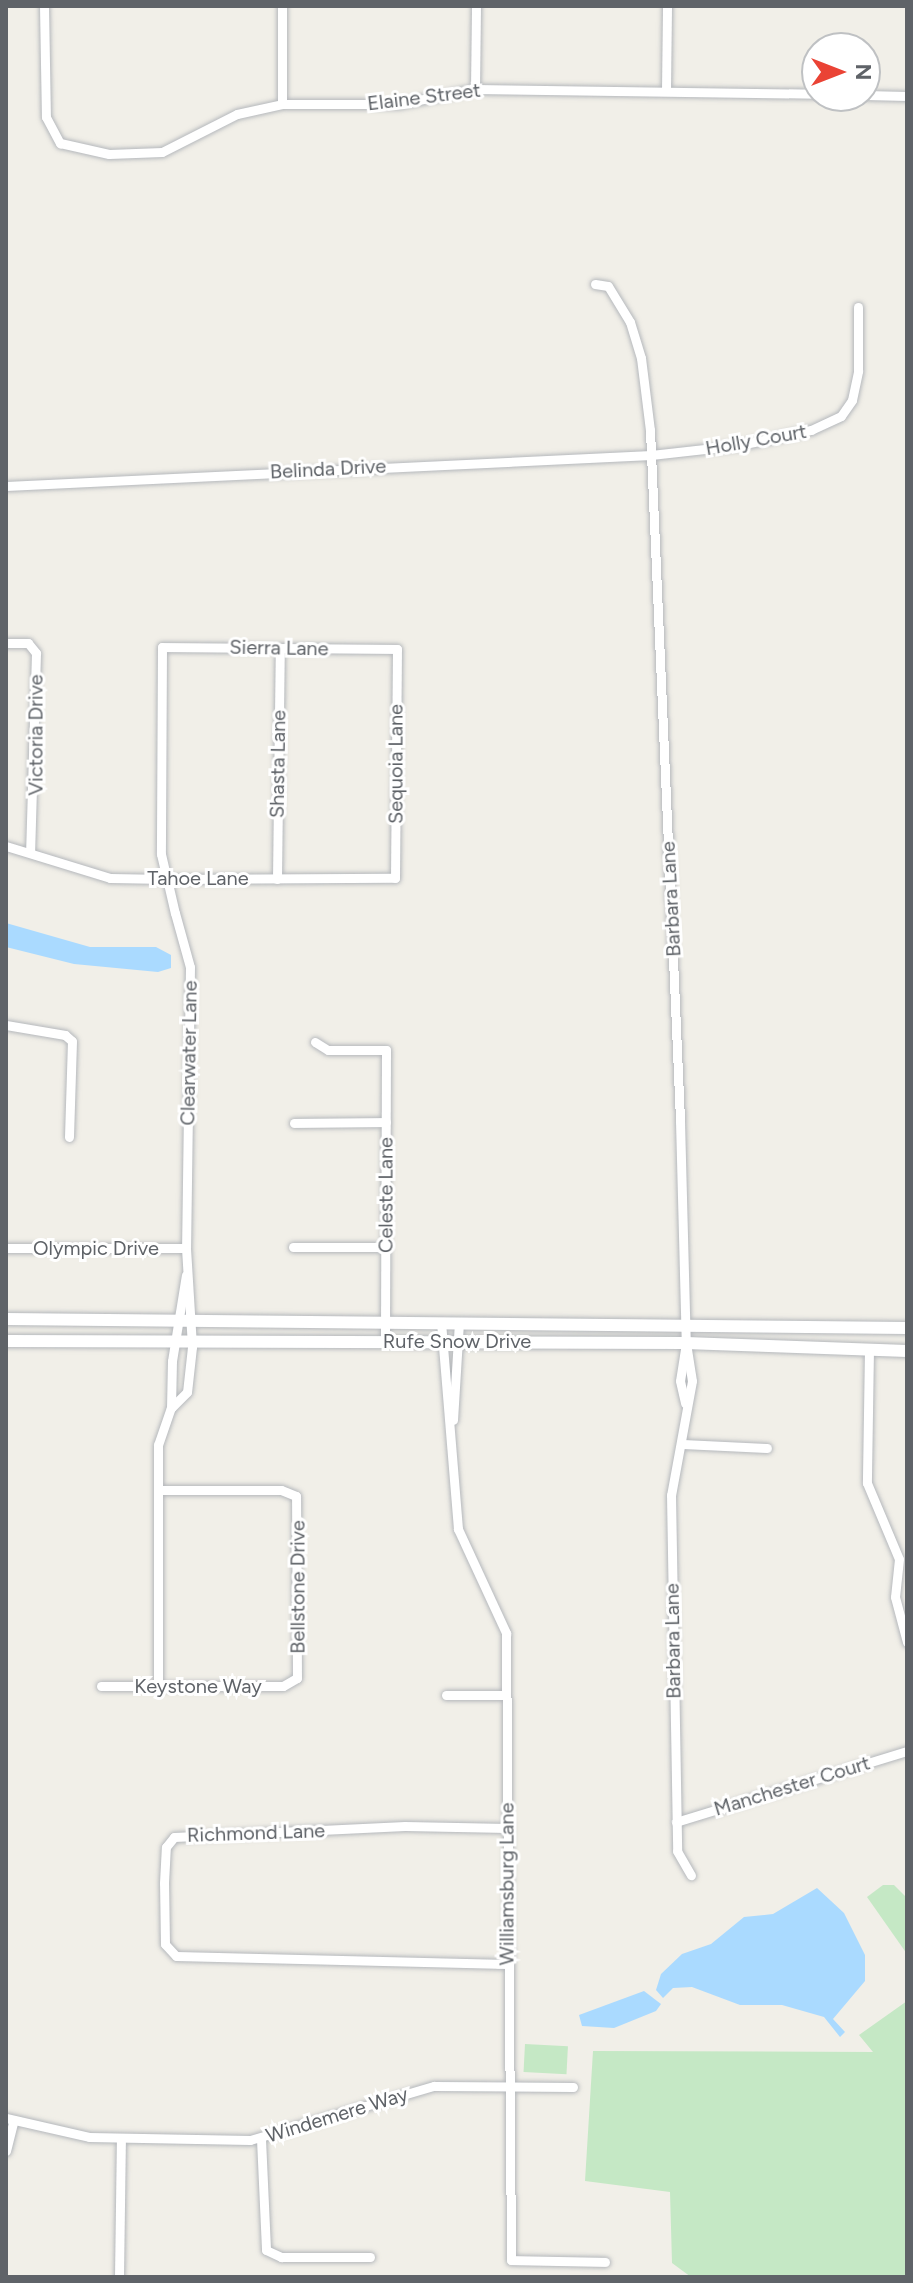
<!DOCTYPE html>
<style>
body{margin:0}
#map{position:relative;width:913px;height:2283px;overflow:hidden;background:#f1efe8;font-family:Figtree,sans-serif}
div>[style]{position:absolute}
.green>*{inset:0;background:#c5e8c5;transform-origin:0 0}
.water>*{inset:0;background:#aadaff}
.roads{filter:drop-shadow(0 0 2px #b5b8bc) drop-shadow(0 0 2px #b5b8bc)}
.minor>*{height:9px;margin:-4.5px;padding:0 4.5px;transform-origin:4.5px;border-radius:4.5px;background:#fff}
.secondary>*{height:12px;margin:-6px;padding:0 6px;transform-origin:6px;border-radius:6px;background:#fff}
span{translate:-50% -50%;white-space:nowrap;text-align:center;line-height:1.15;-webkit-text-stroke:6px #fff;paint-order:stroke}
.street-label{font-size:20px;color:#5f6368}
.frame{position:absolute;inset:0;border:8px solid #5f6368;pointer-events:none}
.north{position:absolute;left:801px;top:32px;width:80px;height:80px;box-sizing:border-box;background:#fff;border:2px solid #bfc1c3;border-radius:50%;rotate:90deg;font-size:22px;font-weight:700;line-height:32px;text-align:center;color:#5f6368}
.north::after{content:'';display:block;margin:auto;width:28px;height:36px;background:#ea4335;clip-path:polygon(50% 0,100% 100%,50% 72%,0 100%)}
</style>
<div id="map">
<div class="green">
<i style="clip-path:polygon(883px 1885px,894px 1885px,907px 1898px,907px 1954px,867px 1897px)"></i>
<i style="clip-path:polygon(907px 2001px,907px 2277px,691px 2277px,672px 2263px,670px 2192px,585px 2181px,593px 2051px,873px 2052px,859px 2035px)"></i>
<i style="left:525px;top:2044px;width:43px;height:28px;rotate:3deg"></i>
</div>
<div class="water">
<i style="clip-path:polygon(6px 923px,90px 947px,156px 947px,171px 955px,171px 968px,158px 972px,74px 964px,6px 947px)"></i>
<i style="clip-path:polygon(817px 1888px,844px 1913px,865px 1955px,865px 1981px,833px 2019px,845px 2032px,840px 2037px,824px 2017px,782px 2005px,740px 2005px,692px 1987px,673px 1988px,663px 1998px,656px 1990px,661px 1974px,682px 1954px,711px 1944px,744px 1917px,773px 1914px)"></i>
<i style="clip-path:polygon(644px 1991px,661px 2004px,656px 2011px,614px 2028px,582px 2026px,579px 2015px)"></i>
</div>
<div class="roads">
<div class="minor">
<i style="left:44px;top:6px;width:111px;rotate:89deg"></i>
<i style="left:46px;top:117px;width:30px;rotate:62deg"></i>
<i style="left:60px;top:143px;width:50px;rotate:12.7deg"></i>
<i style="left:109px;top:154px;width:53px;rotate:-2.2deg"></i>
<i style="left:162px;top:152px;width:84px;rotate:-26.9deg"></i>
<i style="left:237px;top:114px;width:46px;rotate:-12.5deg"></i>
<i style="left:282px;top:104px;width:116px"></i>
<i style="left:398px;top:104px;width:78px;rotate:-11deg"></i>
<i style="left:475px;top:89px;width:342px;rotate:0.8deg"></i>
<i style="left:475px;top:89px;width:83px;rotate:-89.3deg"></i>
<i style="left:666px;top:90px;width:84px;rotate:-89.3deg"></i>
<i style="left:865px;top:95px;width:42px;rotate:1.4deg"></i>
<i style="left:282px;top:104px;width:98px;rotate:-90deg"></i>
<i style="left:595px;top:284px;width:13px;rotate:9deg"></i>
<i style="left:608px;top:286px;width:42px;rotate:58.6deg"></i>
<i style="left:630px;top:322px;width:38px;rotate:73deg"></i>
<i style="left:641px;top:358px;width:73px;rotate:82.9deg"></i>
<i style="left:650px;top:430px;width:692px;rotate:87.51deg"></i>
<i style="left:680px;top:1121px;width:222px;rotate:88.5deg"></i>
<i style="left:686px;top:1343px;width:38px;rotate:99deg"></i>
<i style="left:680px;top:1381px;width:23px;rotate:77deg"></i>
<i style="left:6px;top:486px;width:646px;rotate:-2.75deg"></i>
<i style="left:651px;top:455px;width:90px;rotate:-6.4deg"></i>
<i style="left:740px;top:445px;width:73px;rotate:-11.9deg"></i>
<i style="left:811px;top:430px;width:33px;rotate:-25deg"></i>
<i style="left:841px;top:416px;width:19px;rotate:-55deg"></i>
<i style="left:852px;top:400px;width:30px;rotate:-78deg"></i>
<i style="left:858px;top:371px;width:64px;rotate:-90deg"></i>
<i style="left:6px;top:643px;width:22px"></i>
<i style="left:28px;top:643px;width:13px;rotate:51deg"></i>
<i style="left:36px;top:653px;width:199px;rotate:91.7deg"></i>
<i style="left:6px;top:846px;width:109px;rotate:17.1deg"></i>
<i style="left:110px;top:878px;width:57px;rotate:1deg"></i>
<i style="left:167px;top:879px;width:228px;rotate:-0.3deg"></i>
<i style="left:395px;top:878px;width:229px;rotate:-89.5deg"></i>
<i style="left:397px;top:649px;width:235px;rotate:-179.5deg"></i>
<i style="left:162px;top:647px;width:207px;rotate:90.3deg"></i>
<i style="left:161px;top:854px;width:26px;rotate:77deg"></i>
<i style="left:167px;top:879px;width:35px;rotate:77deg"></i>
<i style="left:175px;top:913px;width:56px;rotate:74.5deg"></i>
<i style="left:190px;top:967px;width:281px;rotate:90.8deg"></i>
<i style="left:186px;top:1248px;width:99px;rotate:86.5deg"></i>
<i style="left:192px;top:1347px;width:45px;rotate:96.3deg"></i>
<i style="left:187px;top:1392px;width:23px;rotate:135deg"></i>
<i style="left:277px;top:879px;width:230px;rotate:-89.3deg"></i>
<i style="left:6px;top:1025px;width:60px;rotate:9.6deg"></i>
<i style="left:65px;top:1035px;width:9px;rotate:41deg"></i>
<i style="left:72px;top:1041px;width:96px;rotate:91.8deg"></i>
<i style="left:315px;top:1042px;width:15px;rotate:32deg"></i>
<i style="left:328px;top:1050px;width:58px"></i>
<i style="left:386px;top:1050px;width:291px;rotate:90.2deg"></i>
<i style="left:294px;top:1123px;width:92px;rotate:-0.6deg"></i>
<i style="left:293px;top:1247px;width:93px"></i>
<i style="left:6px;top:1248px;width:180px"></i>
<i style="left:441px;top:1322px;width:208px;rotate:85.3deg"></i>
<i style="left:458px;top:1529px;width:115px;rotate:65.2deg"></i>
<i style="left:506px;top:1633px;width:627px;rotate:89.54deg"></i>
<i style="left:511px;top:2260px;width:94px;rotate:1.2deg"></i>
<i style="left:686px;top:1343px;width:38px;rotate:81deg"></i>
<i style="left:692px;top:1381px;width:116px;rotate:100.4deg"></i>
<i style="left:671px;top:1495px;width:356px;rotate:89deg"></i>
<i style="left:677px;top:1851px;width:28px;rotate:60deg"></i>
<i style="left:869px;top:1349px;width:134px;rotate:90.9deg"></i>
<i style="left:867px;top:1483px;width:82px;rotate:67.2deg"></i>
<i style="left:899px;top:1559px;width:38px;rotate:96deg"></i>
<i style="left:895px;top:1597px;width:47px;rotate:75.1deg"></i>
<i style="left:453px;top:1420px;width:98px;rotate:-86.5deg"></i>
<i style="left:682px;top:1444px;width:85px;rotate:2.7deg"></i>
<i style="left:158px;top:1685px;width:240px;rotate:-90deg"></i>
<i style="left:158px;top:1445px;width:39px;rotate:-71deg"></i>
<i style="left:171px;top:1408px;width:47px;rotate:-88.8deg"></i>
<i style="left:172px;top:1361px;width:87px;rotate:-80.8deg"></i>
<i style="left:101px;top:1686px;width:182px"></i>
<i style="left:283px;top:1686px;width:16px;rotate:-30deg"></i>
<i style="left:297px;top:1678px;width:182px;rotate:-90.3deg"></i>
<i style="left:296px;top:1496px;width:16px;rotate:-158deg"></i>
<i style="left:281px;top:1490px;width:123px;rotate:180deg"></i>
<i style="left:446px;top:1695px;width:60px"></i>
<i style="left:676px;top:1822px;width:242px;rotate:-17.1deg"></i>
<i style="left:507px;top:1964px;width:331px;rotate:-178.6deg"></i>
<i style="left:176px;top:1956px;width:16px;rotate:-133deg"></i>
<i style="left:165px;top:1944px;width:61px;rotate:-90.9deg"></i>
<i style="left:164px;top:1883px;width:36px;rotate:-87deg"></i>
<i style="left:166px;top:1847px;width:13px;rotate:-51deg"></i>
<i style="left:174px;top:1837px;width:231px;rotate:-2.7deg"></i>
<i style="left:405px;top:1826px;width:103px;rotate:1.1deg"></i>
<i style="left:6px;top:2118px;width:85px;rotate:12.9deg"></i>
<i style="left:89px;top:2137px;width:161px;rotate:1.1deg"></i>
<i style="left:250px;top:2140px;width:192px;rotate:-16.4deg"></i>
<i style="left:434px;top:2086px;width:139px;rotate:0.4deg"></i>
<i style="left:261px;top:2139px;width:111px;rotate:87.4deg"></i>
<i style="left:266px;top:2250px;width:17px;rotate:25deg"></i>
<i style="left:281px;top:2257px;width:89px"></i>
<i style="left:6px;top:2151px;width:32px;rotate:-76deg"></i>
<i style="left:119px;top:2277px;width:138px;rotate:-89.2deg"></i>
</div>
<div class="secondary">
<i style="left:6px;top:1319px;width:901px;rotate:0.57deg"></i>
<i style="left:6px;top:1341px;width:680px;rotate:0.17deg"></i>
<i style="left:686px;top:1343px;width:221px;rotate:2.1deg"></i>
</div>
</div>
<div class="street-label">
<span style="left:424px;top:97px;rotate:-7deg">Elaine Street</span>
<span style="left:756px;top:440px;rotate:-10deg">Holly Court</span>
<span style="left:328px;top:469px;rotate:-3deg">Belinda Drive</span>
<span style="left:279px;top:648px;rotate:1deg">Sierra Lane</span>
<span style="left:36px;top:735px;rotate:-90deg">Victoria Drive</span>
<span style="left:278px;top:764px;rotate:-89deg">Shasta Lane</span>
<span style="left:396px;top:764px;rotate:-90deg">Sequoia Lane</span>
<span style="left:198px;top:878px">Tahoe Lane</span>
<span style="left:671px;top:899px;rotate:-93deg">Barbara Lane</span>
<span style="left:189px;top:1053px;rotate:-89deg">Clearwater Lane</span>
<span style="left:386px;top:1195px;rotate:-90deg">Celeste Lane</span>
<span style="left:96px;top:1248px">Olympic Drive</span>
<span style="left:457px;top:1341px">Rufe Snow Drive</span>
<span style="left:298px;top:1587px;rotate:-90deg">Bellstone Drive</span>
<span style="left:673px;top:1641px;rotate:-91deg">Barbara Lane</span>
<span style="left:198px;top:1686px">Keystone Way</span>
<span style="left:792px;top:1786px;rotate:-17deg">Manchester Court</span>
<span style="left:256px;top:1833px;rotate:-2deg">Richmond Lane</span>
<span style="left:507px;top:1884px;rotate:-90deg">Williamsburg Lane</span>
<span style="left:337px;top:2115px;rotate:-17deg">Windemere Way</span>
</div>
<div class="frame"></div>
<div class="north">N</div>
</div>
